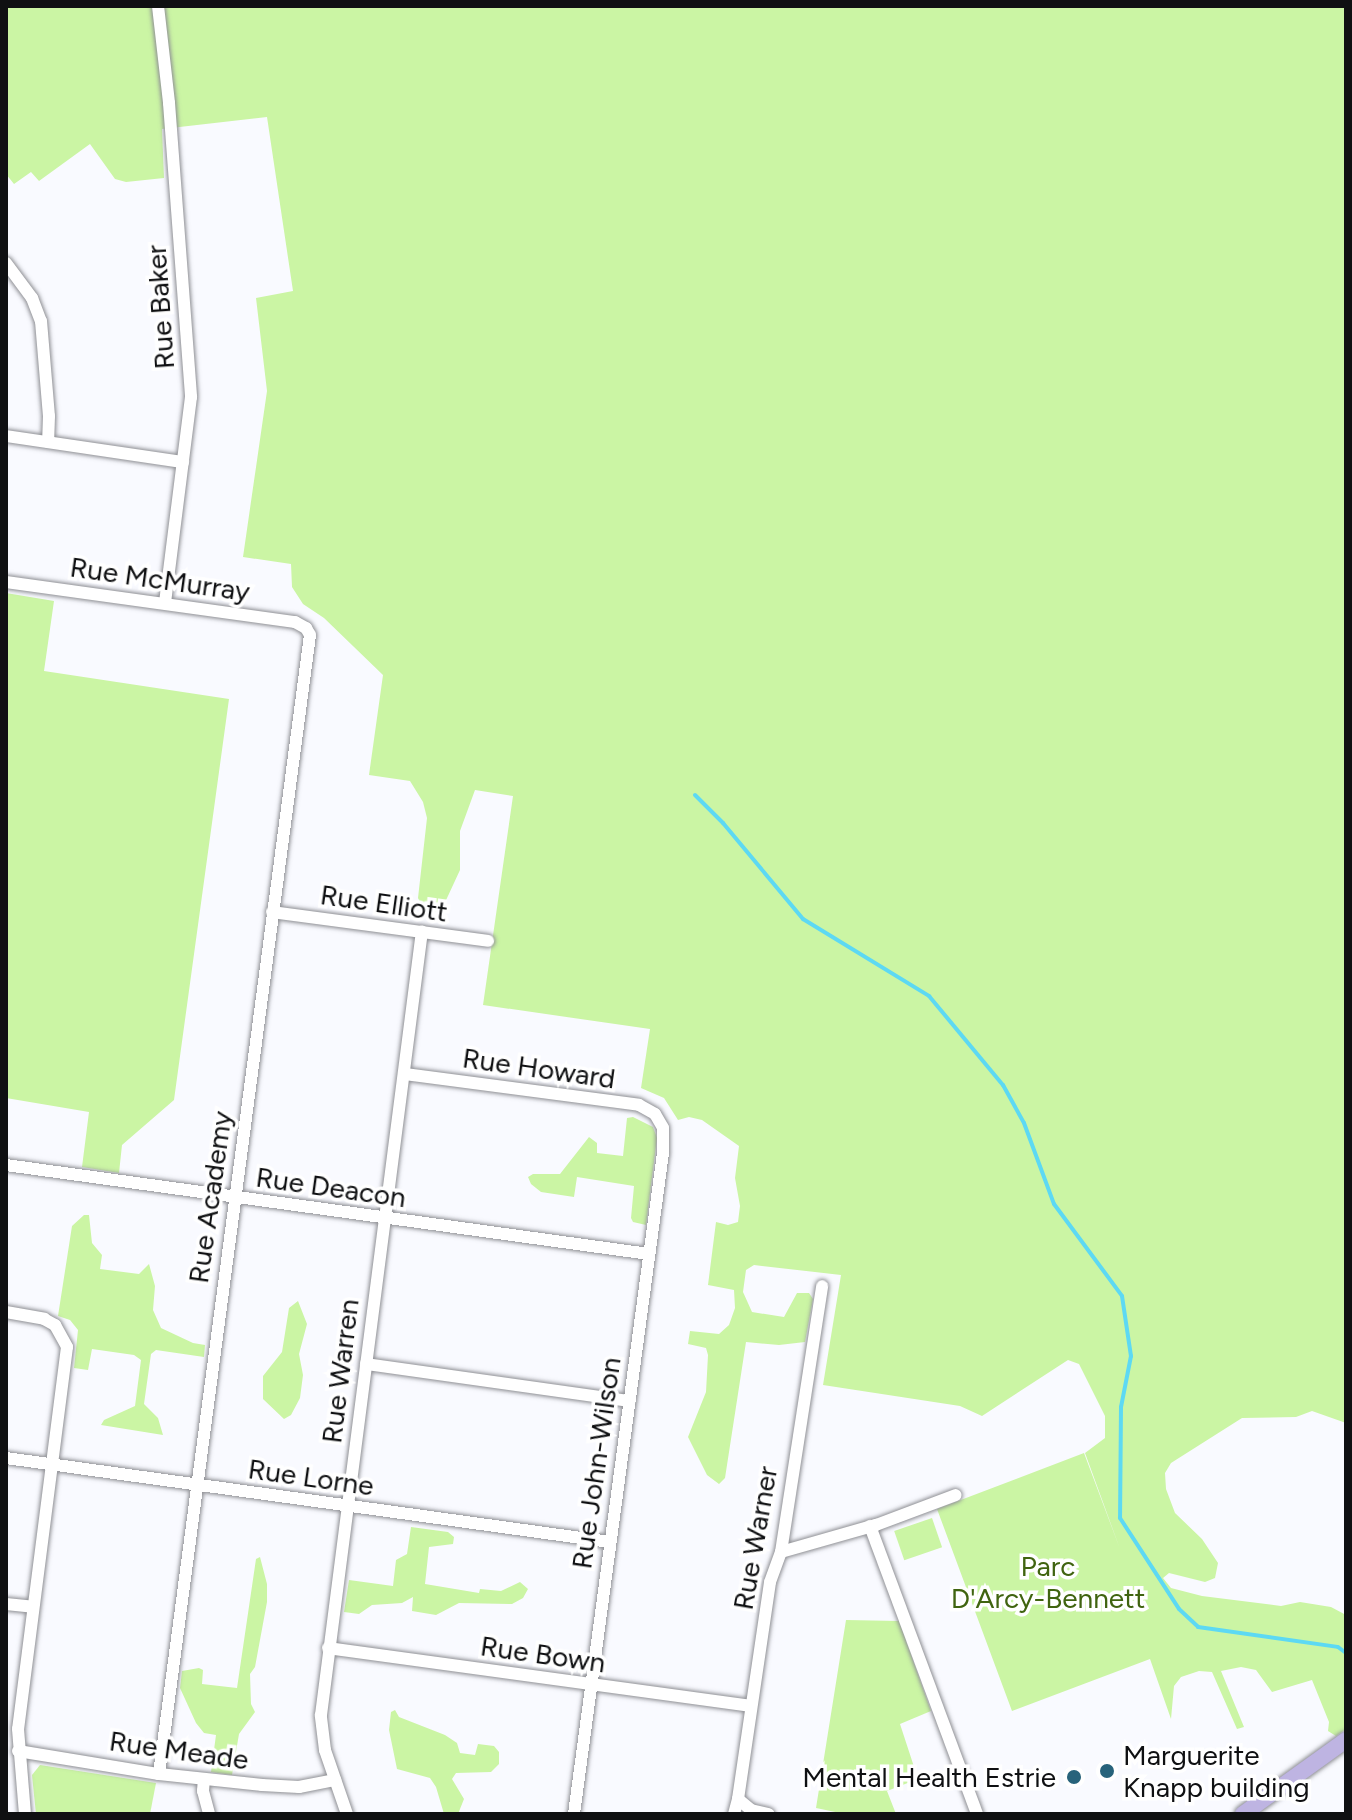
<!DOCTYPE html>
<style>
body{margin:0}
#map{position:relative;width:1352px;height:1820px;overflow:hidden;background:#f9faff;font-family:Figtree,sans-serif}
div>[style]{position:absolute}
.green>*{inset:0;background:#cbf5a4;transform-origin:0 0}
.stream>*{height:4px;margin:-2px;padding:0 2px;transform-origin:2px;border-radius:2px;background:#5dd9f3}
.roads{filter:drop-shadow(0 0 2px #8f9095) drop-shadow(0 0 2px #8f9095)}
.minor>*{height:12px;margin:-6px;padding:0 6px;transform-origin:6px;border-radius:6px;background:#fff}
.major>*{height:16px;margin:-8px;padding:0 8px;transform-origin:8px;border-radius:8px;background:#beb4e2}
.dots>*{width:22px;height:22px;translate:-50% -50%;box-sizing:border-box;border:4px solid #fff;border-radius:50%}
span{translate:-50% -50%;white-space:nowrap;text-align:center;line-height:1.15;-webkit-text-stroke:7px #fff;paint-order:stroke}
.street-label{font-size:28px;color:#0f1012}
.park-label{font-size:28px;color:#406410}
.poi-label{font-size:28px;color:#0f1012}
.left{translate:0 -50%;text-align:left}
.right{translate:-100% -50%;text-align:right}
.frame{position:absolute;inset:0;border:8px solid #0f1012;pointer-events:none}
</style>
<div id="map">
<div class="green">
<i style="clip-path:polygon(6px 6px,1346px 6px,1346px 1423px,1312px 1411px,1296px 1417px,1242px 1418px,1171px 1463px,1165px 1473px,1166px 1489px,1175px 1513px,1202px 1539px,1218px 1563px,1215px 1578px,1205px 1582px,1169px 1573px,1163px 1578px,1171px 1588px,1202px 1596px,1281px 1606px,1300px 1602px,1331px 1607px,1346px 1615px,1346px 1729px,1336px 1736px,1328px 1731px,1329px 1722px,1312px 1680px,1272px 1692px,1256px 1670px,1241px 1667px,1221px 1671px,1244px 1727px,1237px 1729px,1212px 1672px,1199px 1671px,1181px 1677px,1174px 1686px,1171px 1719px,1150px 1659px,1012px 1711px,937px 1509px,1084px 1453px,1120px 1549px,1085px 1453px,1105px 1438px,1105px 1416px,1079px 1364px,1068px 1360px,982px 1416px,960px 1406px,823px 1385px,841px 1275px,754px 1265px,746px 1270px,743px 1292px,752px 1312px,784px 1317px,797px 1293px,809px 1293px,813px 1299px,805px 1342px,779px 1345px,746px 1342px,725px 1478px,719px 1484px,707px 1475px,688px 1437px,706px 1392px,708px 1355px,706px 1348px,688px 1344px,690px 1331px,719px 1334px,729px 1325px,735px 1308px,734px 1290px,708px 1285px,716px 1222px,728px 1225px,738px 1222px,740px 1206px,735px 1178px,739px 1146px,702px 1120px,689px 1117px,678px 1120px,664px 1098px,641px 1088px,650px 1029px,483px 1005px,513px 796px,475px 790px,460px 831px,460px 870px,441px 911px,425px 913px,418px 898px,427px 818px,423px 802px,410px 781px,369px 775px,383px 675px,324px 618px,303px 604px,292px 587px,291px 564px,243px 557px,267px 391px,256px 298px,293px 291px,267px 117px,162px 129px,164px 178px,126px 182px,115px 179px,90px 144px,39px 181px,31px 172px,14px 184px,6px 174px)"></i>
<i style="clip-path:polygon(6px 593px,54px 601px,44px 671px,229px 699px,174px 1100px,122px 1145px,119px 1173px,82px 1167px,89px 1112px,6px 1098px)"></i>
<i style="clip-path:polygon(633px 1117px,653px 1127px,657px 1138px,646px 1225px,633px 1222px,631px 1218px,634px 1186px,577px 1177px,574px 1197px,541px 1192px,531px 1184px,528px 1177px,533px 1174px,560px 1174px,589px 1137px,597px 1143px,597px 1153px,623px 1156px,627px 1118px)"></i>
<i style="clip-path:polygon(84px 1215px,89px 1215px,92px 1243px,102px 1255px,100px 1269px,139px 1274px,149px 1264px,155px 1286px,153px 1310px,161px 1328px,193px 1343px,205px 1345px,204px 1357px,156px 1350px,151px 1354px,144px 1404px,158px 1418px,163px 1435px,101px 1425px,104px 1420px,135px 1406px,141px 1360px,134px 1355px,92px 1349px,88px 1370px,74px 1368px,78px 1330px,70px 1320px,58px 1316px,72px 1226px)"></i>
<i style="clip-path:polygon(298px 1301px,307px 1324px,299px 1354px,303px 1375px,300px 1398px,291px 1415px,284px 1419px,263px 1399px,263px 1376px,282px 1352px,289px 1308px)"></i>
<i style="left:932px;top:1518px;width:31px;height:40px;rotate:71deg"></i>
<i style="clip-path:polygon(411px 1527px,448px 1532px,454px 1537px,453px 1544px,429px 1547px,425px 1584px,479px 1593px,480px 1589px,501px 1591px,520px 1582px,528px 1589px,523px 1598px,512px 1604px,459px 1603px,436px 1615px,412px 1611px,413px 1597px,402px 1603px,372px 1605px,359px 1614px,344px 1612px,349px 1580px,393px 1586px,396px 1560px,407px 1554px)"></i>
<i style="clip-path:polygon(260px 1557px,267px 1584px,267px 1602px,255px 1667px,250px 1674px,251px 1704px,255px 1712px,239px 1734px,232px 1775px,211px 1772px,216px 1735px,204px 1733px,196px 1723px,180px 1688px,182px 1671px,199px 1668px,203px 1670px,202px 1684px,237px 1688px,256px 1559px)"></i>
<i style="clip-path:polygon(846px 1620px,899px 1621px,931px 1711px,900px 1724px,918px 1779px,887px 1791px,896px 1814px,845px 1814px,816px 1808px)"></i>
<i style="clip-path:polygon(395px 1710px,399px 1717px,445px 1735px,457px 1743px,460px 1753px,475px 1755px,478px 1744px,494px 1746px,499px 1752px,499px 1764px,491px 1772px,456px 1773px,452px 1779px,464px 1799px,458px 1814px,444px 1814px,436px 1787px,430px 1778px,397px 1769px,389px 1730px,391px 1712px)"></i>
<i style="clip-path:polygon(40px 1765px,156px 1783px,150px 1814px,36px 1814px,32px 1775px)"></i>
</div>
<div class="stream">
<i style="left:695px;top:795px;width:40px;rotate:45deg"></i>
<i style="left:723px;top:823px;width:125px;rotate:50.2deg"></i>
<i style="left:803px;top:919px;width:148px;rotate:31.4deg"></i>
<i style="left:929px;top:996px;width:116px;rotate:50.3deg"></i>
<i style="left:1003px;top:1085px;width:43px;rotate:61.1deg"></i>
<i style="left:1024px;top:1123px;width:86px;rotate:69.7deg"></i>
<i style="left:1054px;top:1204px;width:114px;rotate:53.5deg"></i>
<i style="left:1122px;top:1296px;width:61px;rotate:81.5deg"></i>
<i style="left:1131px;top:1356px;width:52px;rotate:101.1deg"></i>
<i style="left:1121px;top:1407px;width:111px;rotate:90.5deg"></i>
<i style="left:1120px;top:1518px;width:108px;rotate:57deg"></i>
<i style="left:1179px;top:1609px;width:26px;rotate:43deg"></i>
<i style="left:1198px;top:1627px;width:141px;rotate:8.1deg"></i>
<i style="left:1338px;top:1647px;width:10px;rotate:37deg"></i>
</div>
<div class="roads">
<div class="minor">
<i style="left:158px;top:6px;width:98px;rotate:83.5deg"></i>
<i style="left:169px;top:103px;width:295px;rotate:85.7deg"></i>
<i style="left:191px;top:397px;width:208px;rotate:97.2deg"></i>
<i style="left:6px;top:263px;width:44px;rotate:53.4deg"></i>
<i style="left:32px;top:298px;width:25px;rotate:69deg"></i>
<i style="left:41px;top:321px;width:95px;rotate:85.2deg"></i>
<i style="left:49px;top:416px;width:26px;rotate:92deg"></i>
<i style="left:6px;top:436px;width:179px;rotate:8.4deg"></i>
<i style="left:6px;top:582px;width:292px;rotate:7.9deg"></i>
<i style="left:295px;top:622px;width:13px;rotate:29deg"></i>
<i style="left:306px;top:628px;width:8px;rotate:60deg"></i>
<i style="left:310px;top:635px;width:1149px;rotate:97.55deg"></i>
<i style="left:272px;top:912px;width:218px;rotate:7.6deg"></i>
<i style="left:405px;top:1074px;width:236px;rotate:7.5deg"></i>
<i style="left:639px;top:1105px;width:18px;rotate:29deg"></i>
<i style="left:655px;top:1114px;width:16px;rotate:60deg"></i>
<i style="left:663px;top:1128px;width:25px;rotate:90deg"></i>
<i style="left:663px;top:1153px;width:667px;rotate:97.67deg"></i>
<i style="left:6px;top:1165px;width:649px;rotate:7.88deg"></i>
<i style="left:6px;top:1312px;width:39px;rotate:10deg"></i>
<i style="left:44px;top:1319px;width:13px;rotate:29deg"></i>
<i style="left:55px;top:1325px;width:25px;rotate:61deg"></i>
<i style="left:67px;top:1347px;width:385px;rotate:97.3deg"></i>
<i style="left:18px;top:1729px;width:85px;rotate:85.3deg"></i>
<i style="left:366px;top:1364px;width:266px;rotate:8deg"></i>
<i style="left:6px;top:1458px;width:610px;rotate:7.92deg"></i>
<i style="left:870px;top:1526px;width:307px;rotate:69.6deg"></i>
<i style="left:781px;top:1552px;width:99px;rotate:-15.9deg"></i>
<i style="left:876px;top:1525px;width:85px;rotate:-20.6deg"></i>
<i style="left:6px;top:1604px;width:27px;rotate:6deg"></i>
<i style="left:328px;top:1648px;width:427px;rotate:7.8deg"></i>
<i style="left:18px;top:1751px;width:143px;rotate:9.3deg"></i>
<i style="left:159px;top:1774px;width:104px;rotate:6.1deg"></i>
<i style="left:262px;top:1785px;width:37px;rotate:3deg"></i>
<i style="left:299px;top:1787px;width:37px;rotate:-11deg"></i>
<i style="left:204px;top:1779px;width:12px;rotate:95deg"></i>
<i style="left:203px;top:1791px;width:24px;rotate:75deg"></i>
<i style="left:738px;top:1799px;width:219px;rotate:-81.6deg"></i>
<i style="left:770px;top:1582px;width:32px;rotate:-70deg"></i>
<i style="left:781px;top:1552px;width:269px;rotate:-81.2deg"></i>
<i style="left:347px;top:1814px;width:68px;rotate:-109deg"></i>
<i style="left:325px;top:1750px;width:35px;rotate:-97deg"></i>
<i style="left:321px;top:1715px;width:790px;rotate:-82.66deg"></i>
<i style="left:734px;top:1814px;width:16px;rotate:-75deg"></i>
<i style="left:738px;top:1799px;width:17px;rotate:40deg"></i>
<i style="left:751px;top:1810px;width:18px;rotate:13deg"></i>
</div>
<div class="major">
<i style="left:1243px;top:1814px;width:127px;rotate:-35.7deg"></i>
</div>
</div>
<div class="dots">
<i style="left:1107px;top:1771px;background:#28637b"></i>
<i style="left:1074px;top:1777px;background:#28637b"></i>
</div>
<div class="street-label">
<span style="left:160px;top:307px;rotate:-94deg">Rue Baker</span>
<span style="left:160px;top:579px;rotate:8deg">Rue McMurray</span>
<span style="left:384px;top:903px;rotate:8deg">Rue Elliott</span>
<span style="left:539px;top:1068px;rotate:8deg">Rue Howard</span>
<span style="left:331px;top:1187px;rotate:8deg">Rue Deacon</span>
<span style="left:210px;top:1197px;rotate:-82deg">Rue Academy</span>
<span style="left:340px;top:1371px;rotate:-83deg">Rue Warren</span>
<span style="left:596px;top:1463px;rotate:-82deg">Rue John-Wilson</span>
<span style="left:311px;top:1477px;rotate:8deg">Rue Lorne</span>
<span style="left:755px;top:1538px;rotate:-80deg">Rue Warner</span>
<span style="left:543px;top:1654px;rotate:8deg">Rue Bown</span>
<span style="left:179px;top:1750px;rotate:8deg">Rue Meade</span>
</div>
<div class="park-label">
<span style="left:1048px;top:1582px">Parc<br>D'Arcy-Bennett</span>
</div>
<div class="poi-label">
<span class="left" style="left:1123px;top:1771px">Marguerite<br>Knapp building</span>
<span class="right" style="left:1056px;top:1777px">Mental Health Estrie</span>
</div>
<div class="frame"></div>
</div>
